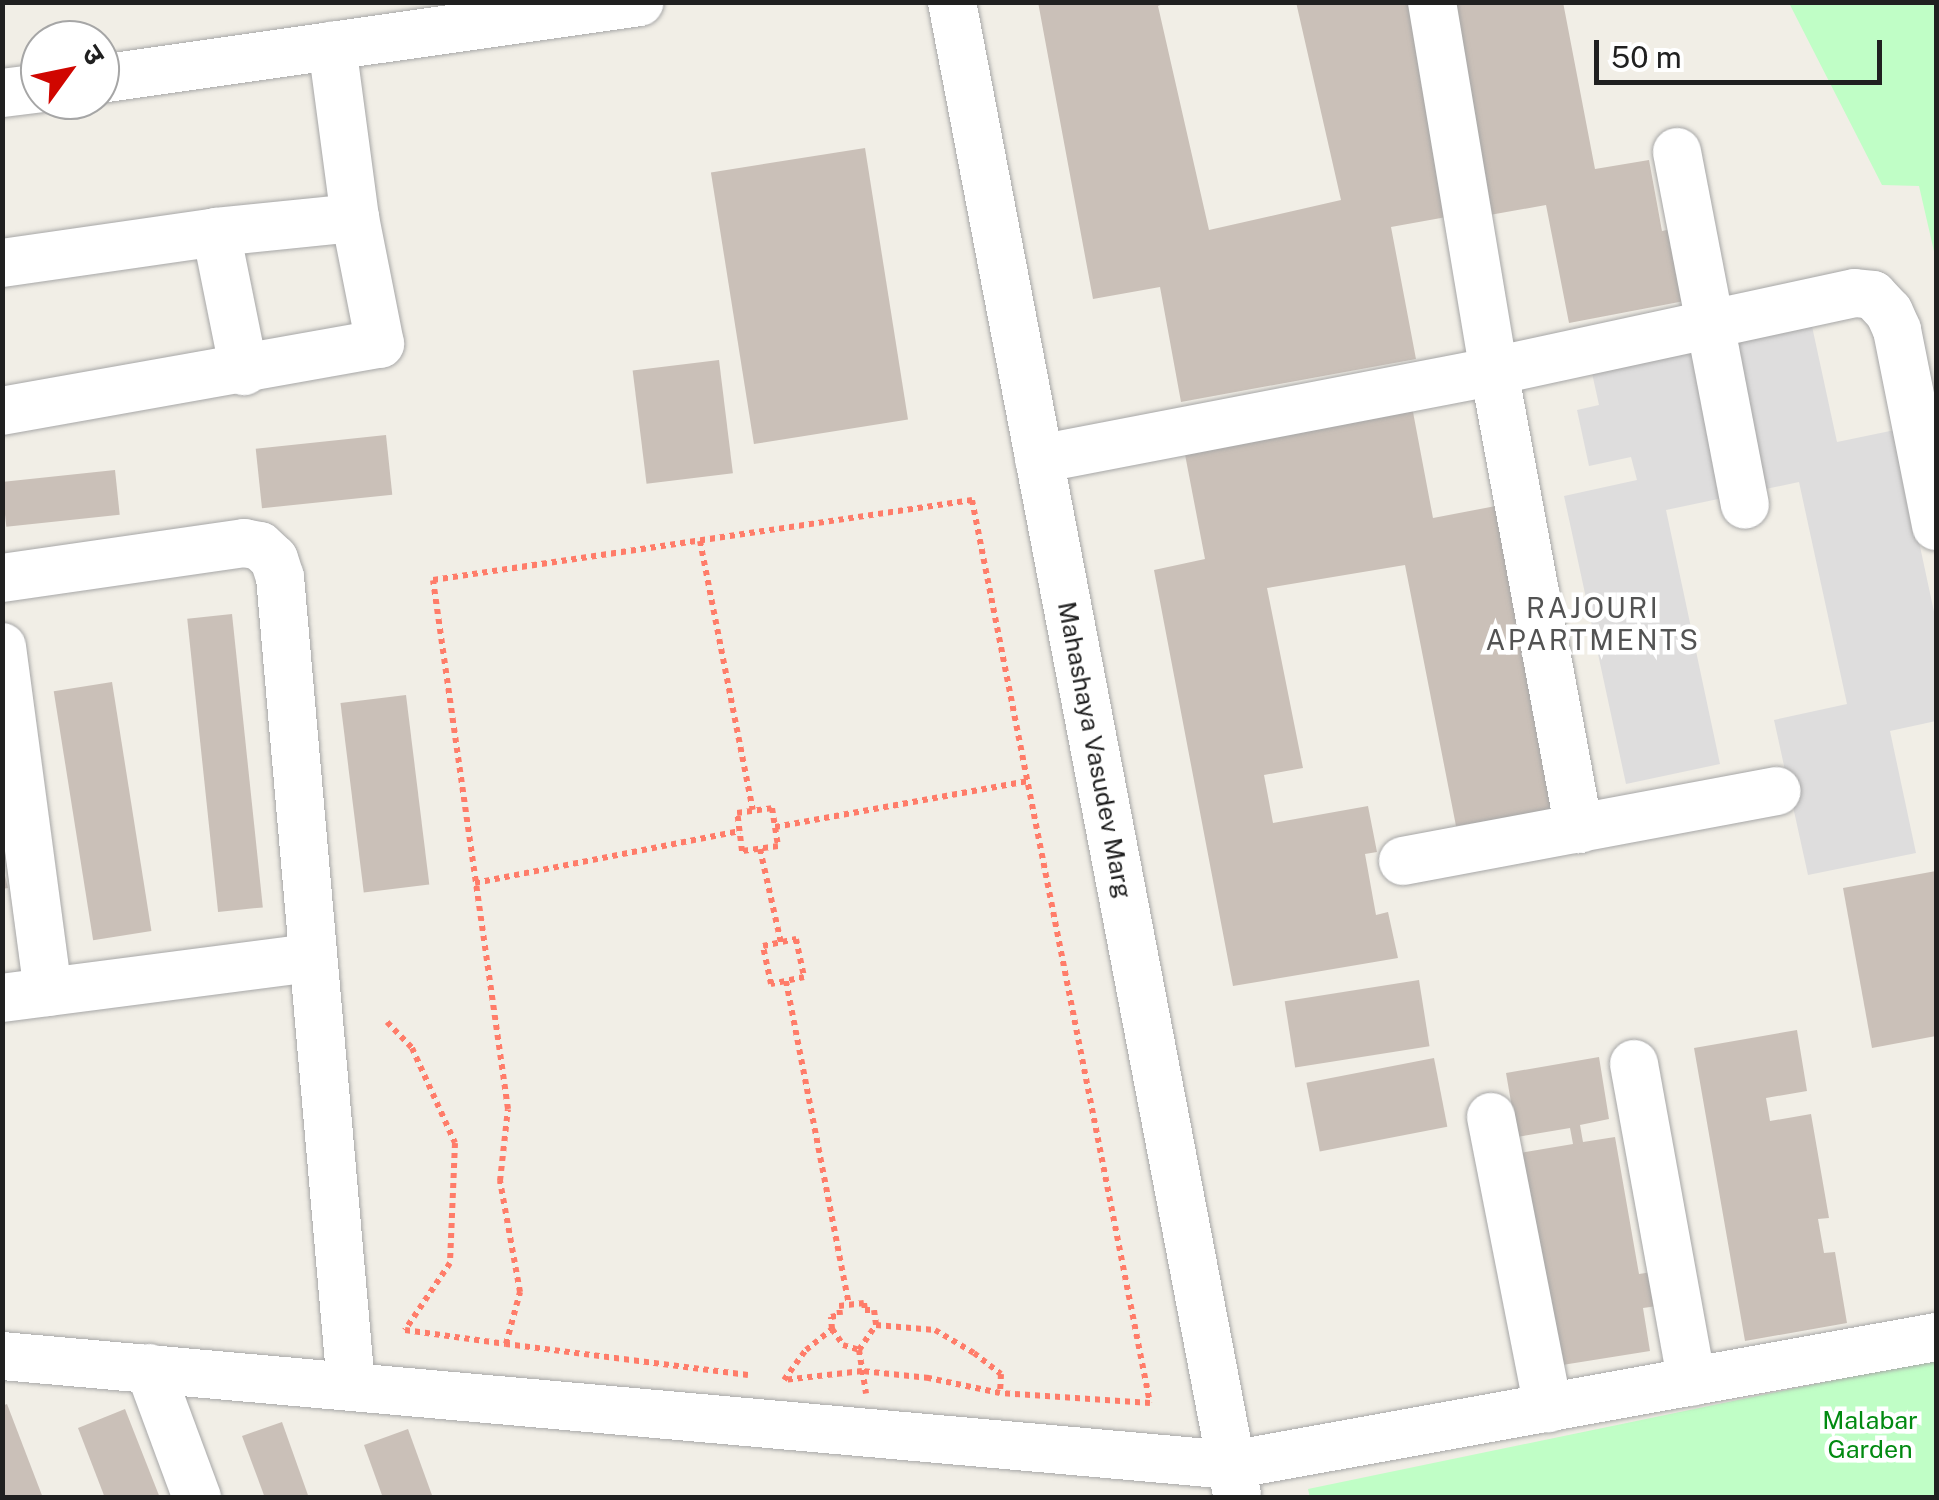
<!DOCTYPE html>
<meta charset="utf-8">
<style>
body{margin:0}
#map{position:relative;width:1939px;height:1500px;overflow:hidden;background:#f1eee6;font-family:"Public Sans","Noto Sans Devanagari",sans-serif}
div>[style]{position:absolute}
.residential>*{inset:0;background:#dedddd}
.park>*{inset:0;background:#c0fec6}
.building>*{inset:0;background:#cac0b8;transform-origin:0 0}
.path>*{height:6px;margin-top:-3px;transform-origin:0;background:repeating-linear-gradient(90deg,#ff7c69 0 5px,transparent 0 10px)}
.roads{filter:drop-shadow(0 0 2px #a7a7a7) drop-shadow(0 0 2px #a7a7a7)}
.minor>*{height:48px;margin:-24px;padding:0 24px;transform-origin:24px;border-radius:24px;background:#fff}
span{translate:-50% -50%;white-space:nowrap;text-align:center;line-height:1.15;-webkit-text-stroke:9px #fff;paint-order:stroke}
.street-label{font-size:25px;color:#202020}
.park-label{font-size:25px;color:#028a11}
.neighbourhood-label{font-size:28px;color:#535353;letter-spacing:2.5px}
.frame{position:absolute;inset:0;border:5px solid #202020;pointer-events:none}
.north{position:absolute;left:20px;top:20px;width:100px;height:100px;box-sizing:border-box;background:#fff;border:2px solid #a6a6a6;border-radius:50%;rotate:57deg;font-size:28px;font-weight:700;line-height:40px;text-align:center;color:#202020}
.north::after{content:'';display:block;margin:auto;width:35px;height:45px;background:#d00600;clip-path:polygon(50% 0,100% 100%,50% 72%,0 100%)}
.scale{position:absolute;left:1594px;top:40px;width:288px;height:45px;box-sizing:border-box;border:5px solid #202020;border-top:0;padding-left:12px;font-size:30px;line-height:35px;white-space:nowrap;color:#202020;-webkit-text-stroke:8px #fff;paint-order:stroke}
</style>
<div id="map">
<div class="residential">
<i style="clip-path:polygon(1810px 317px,1837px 442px,1895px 430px,1936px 621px,1936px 721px,1890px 731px,1916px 853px,1808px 875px,1774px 720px,1847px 704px,1799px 482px,1666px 510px,1720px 764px,1626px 784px,1564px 496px,1637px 480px,1631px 457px,1589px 466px,1577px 410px,1599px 405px,1590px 364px)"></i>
</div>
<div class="park">
<i style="clip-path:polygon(1789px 3px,1936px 3px,1936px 260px,1919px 186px,1882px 185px)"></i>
<i style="clip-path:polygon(1936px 1359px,1936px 1497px,1310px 1498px,1308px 1489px)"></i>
</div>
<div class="building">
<i style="clip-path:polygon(1038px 2px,1168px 2px,1158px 6px,1209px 230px,1341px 200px,1296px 2px,1411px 2px,1452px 216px,1391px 227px,1416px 359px,1181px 402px,1160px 287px,1093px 299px)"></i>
<i style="clip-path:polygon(1444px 2px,1563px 2px,1595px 169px,1649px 160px,1662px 231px,1681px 227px,1695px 299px,1569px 323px,1546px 205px,1484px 216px)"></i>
<i style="left:865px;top:148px;width:275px;height:156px;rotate:81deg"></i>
<i style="left:719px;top:360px;width:114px;height:87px;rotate:83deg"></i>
<i style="clip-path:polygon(1410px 396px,1433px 518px,1501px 505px,1560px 809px,1456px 826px,1405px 565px,1267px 588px,1303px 768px,1264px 775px,1273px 823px,1368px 806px,1377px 852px,1365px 854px,1376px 915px,1388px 912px,1398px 958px,1233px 986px,1154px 570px,1205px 559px,1183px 444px)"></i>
<i style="left:386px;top:435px;width:60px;height:131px;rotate:84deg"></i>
<i style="left:115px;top:470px;width:45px;height:114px;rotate:84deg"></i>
<i style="left:232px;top:614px;width:295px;height:45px;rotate:84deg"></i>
<i style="left:112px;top:682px;width:252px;height:59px;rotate:81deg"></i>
<i style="left:406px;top:695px;width:191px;height:66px;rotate:83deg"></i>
<i style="clip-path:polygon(2px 864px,8px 888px,2px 889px)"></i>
<i style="clip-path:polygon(1936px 871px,1936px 1036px,1872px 1048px,1843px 888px)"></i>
<i style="left:1419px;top:980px;width:67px;height:136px;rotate:81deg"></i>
<i style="clip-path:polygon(1797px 1030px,1807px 1091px,1766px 1098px,1770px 1121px,1811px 1114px,1829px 1218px,1818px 1219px,1824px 1253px,1835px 1252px,1847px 1323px,1745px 1341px,1694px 1048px)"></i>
<i style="clip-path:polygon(1599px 1057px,1609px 1119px,1580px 1125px,1583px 1142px,1615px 1137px,1639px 1274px,1658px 1271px,1664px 1305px,1643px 1308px,1650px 1351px,1556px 1366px,1520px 1153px,1573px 1144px,1570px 1128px,1517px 1137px,1506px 1073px)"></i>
<i style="left:1434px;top:1058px;width:70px;height:130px;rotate:79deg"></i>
<i style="clip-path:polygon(7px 1404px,43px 1498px,2px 1498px,2px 1406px)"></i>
<i style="clip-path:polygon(125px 1409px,160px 1498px,105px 1498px,78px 1428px)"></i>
<i style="clip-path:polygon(282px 1422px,309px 1498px,265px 1498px,242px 1436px)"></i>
<i style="clip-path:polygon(408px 1429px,433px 1498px,383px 1498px,364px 1445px)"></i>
</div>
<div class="path">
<i style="left:700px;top:541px;width:274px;rotate:78.9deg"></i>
<i style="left:772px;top:808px;width:38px;rotate:81deg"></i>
<i style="left:778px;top:846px;width:36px;rotate:172deg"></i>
<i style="left:742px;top:851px;width:38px;rotate:-97deg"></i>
<i style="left:737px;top:813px;width:35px;rotate:-8deg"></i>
<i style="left:775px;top:827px;width:256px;rotate:-10.3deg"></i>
<i style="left:760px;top:849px;width:96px;rotate:77.4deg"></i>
<i style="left:475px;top:883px;width:270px;rotate:-11.1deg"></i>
<i style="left:796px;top:939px;width:39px;rotate:78deg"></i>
<i style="left:804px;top:977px;width:34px;rotate:168deg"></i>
<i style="left:771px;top:984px;width:39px;rotate:-102deg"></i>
<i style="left:763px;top:946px;width:34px;rotate:-12deg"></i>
<i style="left:786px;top:981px;width:329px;rotate:79deg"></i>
<i style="left:387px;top:1022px;width:36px;rotate:46deg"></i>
<i style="left:412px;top:1048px;width:104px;rotate:65.6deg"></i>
<i style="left:455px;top:1143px;width:120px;rotate:92.4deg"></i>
<i style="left:450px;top:1263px;width:81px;rotate:123.9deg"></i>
<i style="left:405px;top:1330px;width:102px;rotate:7.9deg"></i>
<i style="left:864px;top:1303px;width:7px;rotate:82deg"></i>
<i style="left:865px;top:1310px;width:9px"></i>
<i style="left:874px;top:1310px;width:15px;rotate:82deg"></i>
<i style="left:876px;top:1325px;width:59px;rotate:4.8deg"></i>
<i style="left:935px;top:1330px;width:45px;rotate:30.5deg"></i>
<i style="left:974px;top:1353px;width:34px;rotate:38deg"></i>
<i style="left:1001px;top:1374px;width:19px;rotate:93deg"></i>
<i style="left:1000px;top:1393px;width:73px;rotate:-168.1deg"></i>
<i style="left:929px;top:1378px;width:67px;rotate:-174deg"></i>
<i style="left:862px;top:1371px;width:79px;rotate:173.4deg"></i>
<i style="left:784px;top:1380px;width:37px;rotate:-54deg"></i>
<i style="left:806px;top:1350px;width:33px;rotate:-39deg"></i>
<i style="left:832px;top:1329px;width:12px;rotate:-95deg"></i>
<i style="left:831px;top:1317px;width:9px;rotate:-13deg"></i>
<i style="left:840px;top:1315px;width:9px;rotate:-96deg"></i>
<i style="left:839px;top:1306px;width:25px;rotate:-7deg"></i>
<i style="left:832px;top:1329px;width:19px;rotate:55deg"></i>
<i style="left:843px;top:1345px;width:17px;rotate:17deg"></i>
<i style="left:859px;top:1350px;width:30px;rotate:-56deg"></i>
<i style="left:859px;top:1350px;width:44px;rotate:80.8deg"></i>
<i style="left:748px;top:1375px;width:244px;rotate:-172.7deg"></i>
<i style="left:506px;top:1344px;width:54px;rotate:-74.9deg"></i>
<i style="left:520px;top:1292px;width:113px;rotate:-100.2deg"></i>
<i style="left:500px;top:1181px;width:72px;rotate:-83.7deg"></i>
<i style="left:508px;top:1109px;width:534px;rotate:-98.07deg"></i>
<i style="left:433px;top:580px;width:545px;rotate:-8.44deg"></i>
<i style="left:972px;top:500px;width:920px;rotate:78.85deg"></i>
<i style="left:1150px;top:1403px;width:150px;rotate:-176.2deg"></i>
</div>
<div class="roads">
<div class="minor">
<i style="left:952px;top:2px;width:1519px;rotate:79.19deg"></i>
<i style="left:1432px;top:2px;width:374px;rotate:80.5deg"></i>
<i style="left:1494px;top:371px;width:466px;rotate:79.5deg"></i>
<i style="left:100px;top:79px;width:545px;rotate:-8.12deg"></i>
<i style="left:2px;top:93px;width:38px;rotate:-7deg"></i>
<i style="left:1677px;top:152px;width:359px;rotate:79.1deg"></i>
<i style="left:216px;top:232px;width:142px;rotate:78.6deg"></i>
<i style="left:2px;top:263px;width:216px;rotate:-8.2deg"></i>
<i style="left:216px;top:232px;width:140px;rotate:-5.8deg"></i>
<i style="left:2px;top:411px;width:384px;rotate:-10.1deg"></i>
<i style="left:380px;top:344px;width:128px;rotate:-101.2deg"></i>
<i style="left:355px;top:218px;width:174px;rotate:-97.6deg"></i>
<i style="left:1039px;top:459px;width:463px;rotate:-10.9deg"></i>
<i style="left:1494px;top:371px;width:369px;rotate:-12.2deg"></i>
<i style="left:1855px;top:293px;width:18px;rotate:6deg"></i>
<i style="left:1873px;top:295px;width:23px;rotate:47deg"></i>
<i style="left:1889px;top:312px;width:20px;rotate:66deg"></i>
<i style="left:1897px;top:330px;width:200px;rotate:78.7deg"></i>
<i style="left:2px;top:578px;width:245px;rotate:-8.2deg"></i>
<i style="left:244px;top:543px;width:16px;rotate:11deg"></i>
<i style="left:260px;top:546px;width:19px;rotate:43deg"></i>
<i style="left:274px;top:559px;width:19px;rotate:72deg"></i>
<i style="left:280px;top:577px;width:812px;rotate:84.98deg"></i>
<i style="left:2px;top:647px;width:348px;rotate:82.4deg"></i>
<i style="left:1403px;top:861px;width:380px;rotate:-10.6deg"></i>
<i style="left:2px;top:998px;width:313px;rotate:-7.4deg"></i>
<i style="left:1634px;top:1064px;width:323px;rotate:79.7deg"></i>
<i style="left:1491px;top:1117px;width:297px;rotate:78.9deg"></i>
<i style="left:2px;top:1356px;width:1234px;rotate:5.07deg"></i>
<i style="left:1231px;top:1465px;width:717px;rotate:-10.29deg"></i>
<i style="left:149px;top:1368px;width:139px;rotate:69.7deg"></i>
</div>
</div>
<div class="street-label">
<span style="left:1095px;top:750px;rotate:79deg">Mahashaya Vasudev Marg</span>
</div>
<div class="park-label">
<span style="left:1870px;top:1435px">Malabar<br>Garden</span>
</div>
<div class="neighbourhood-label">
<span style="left:1593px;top:624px">RAJOURI<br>APARTMENTS</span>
</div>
<div class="frame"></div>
<div class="north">उ</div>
<div class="scale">50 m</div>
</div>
